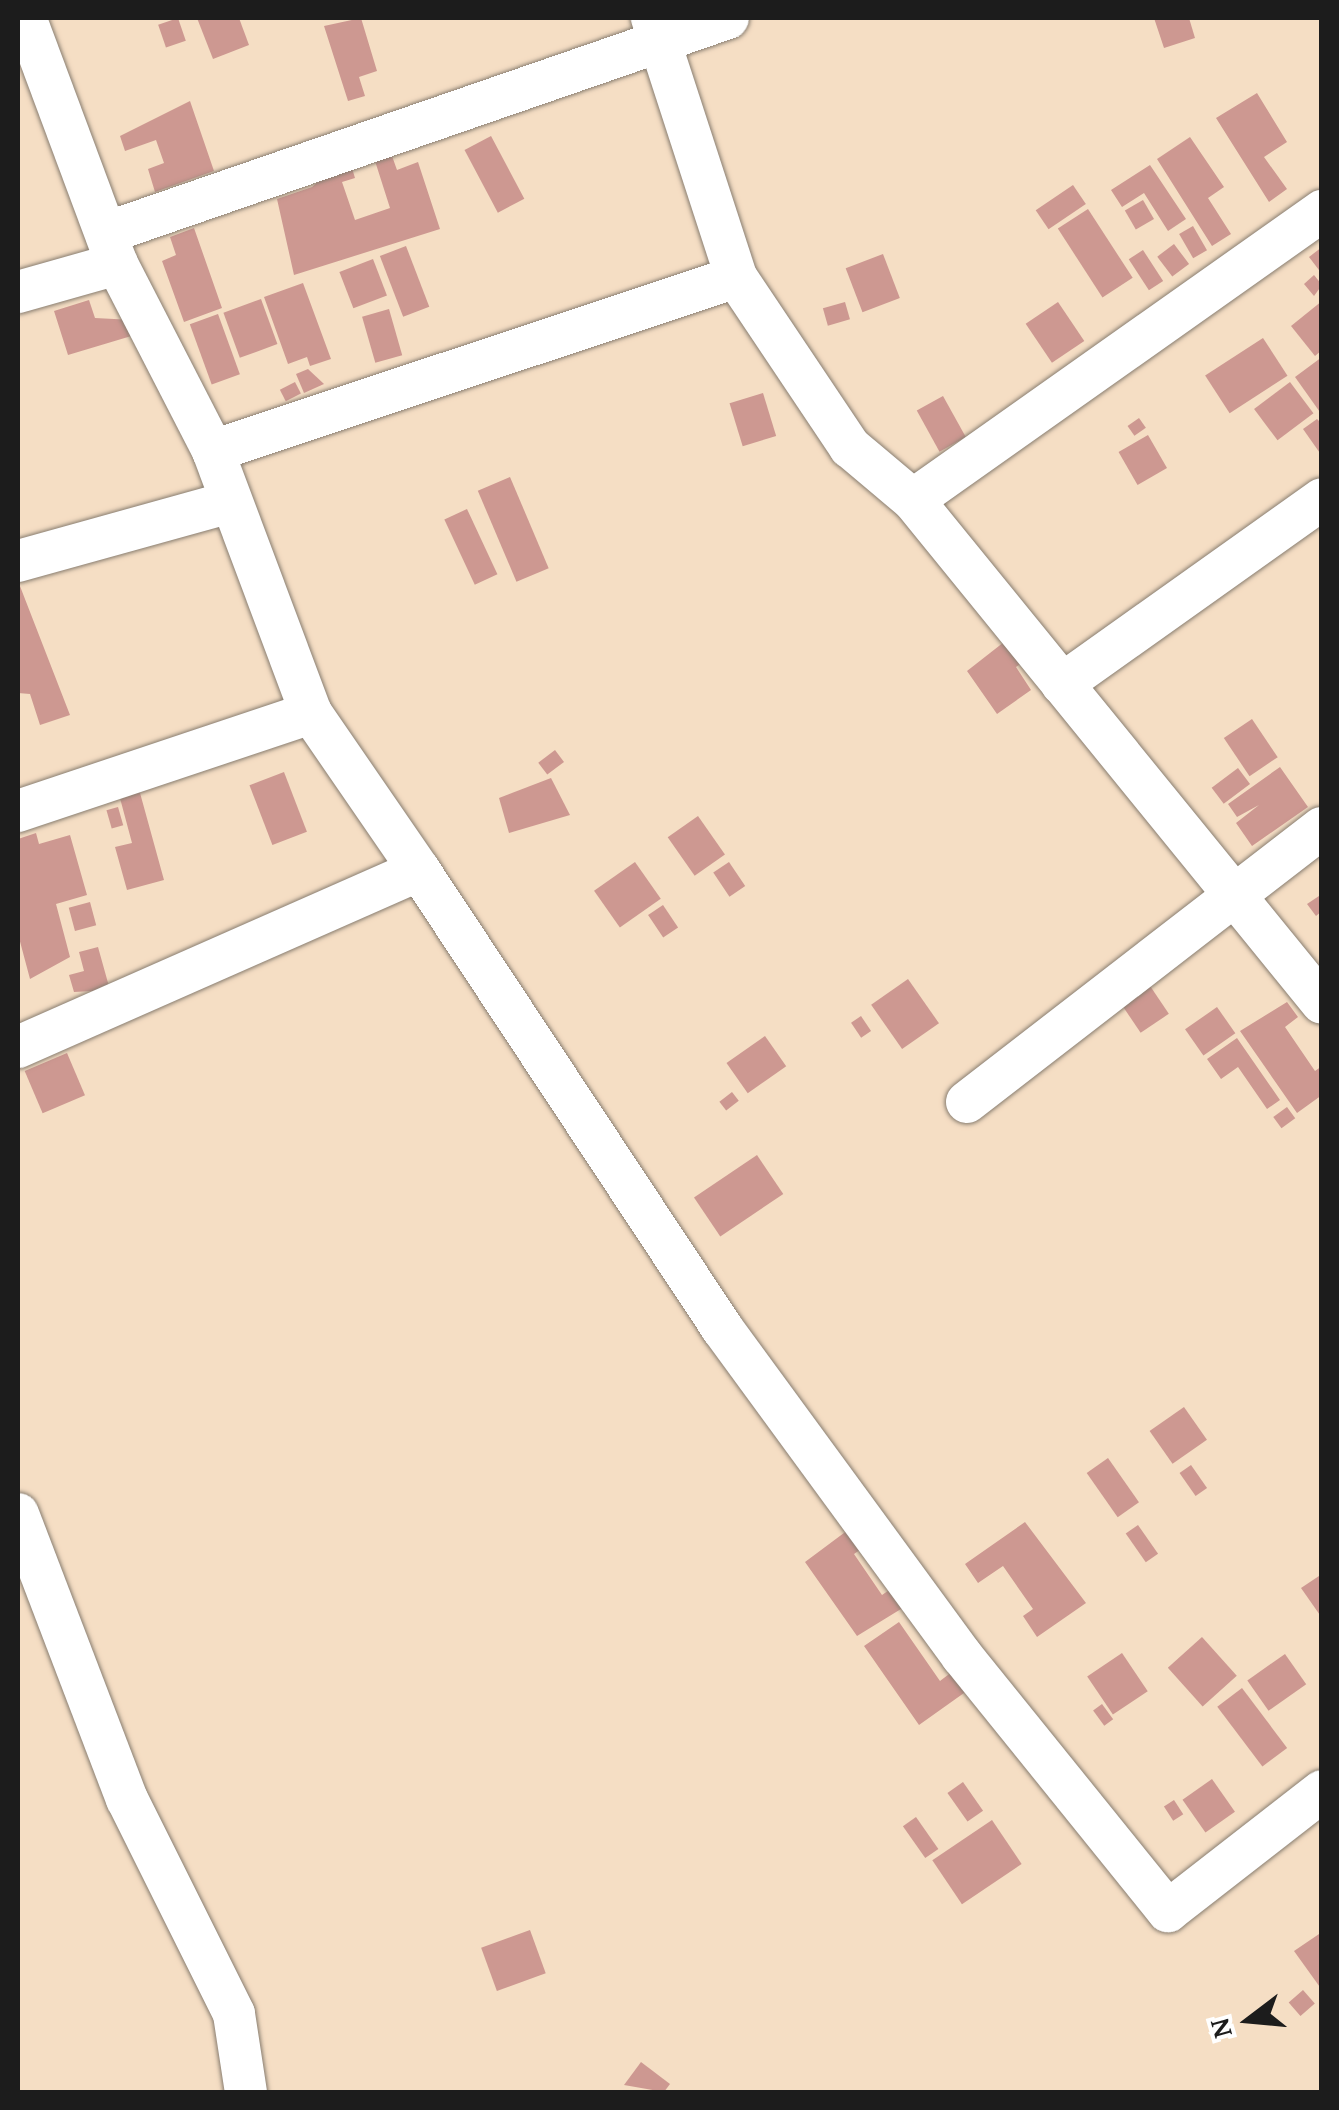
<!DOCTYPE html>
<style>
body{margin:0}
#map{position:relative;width:1339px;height:2110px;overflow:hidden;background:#f5dec4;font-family:"Gentium Book Plus",serif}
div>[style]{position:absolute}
.building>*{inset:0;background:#cd9891;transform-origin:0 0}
.roads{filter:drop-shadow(0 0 2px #887d70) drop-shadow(0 0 2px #887d70)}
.minor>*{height:42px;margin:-21px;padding:0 21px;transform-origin:21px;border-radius:21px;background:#fff}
span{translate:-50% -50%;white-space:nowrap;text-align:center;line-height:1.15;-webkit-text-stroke:8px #fff;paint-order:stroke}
.frame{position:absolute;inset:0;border:20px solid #1c1c1c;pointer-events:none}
.north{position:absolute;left:1199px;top:1970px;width:100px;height:100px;-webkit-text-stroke:8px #fff;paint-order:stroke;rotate:254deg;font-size:28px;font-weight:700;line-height:40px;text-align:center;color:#1c1c1c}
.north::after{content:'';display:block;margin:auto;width:35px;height:45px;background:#1c1c1c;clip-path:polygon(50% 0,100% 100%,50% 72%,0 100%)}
</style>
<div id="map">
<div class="building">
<i style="left:178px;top:18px;width:24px;height:21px;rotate:71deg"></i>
<i style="clip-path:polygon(197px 18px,239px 18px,249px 45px,213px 59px)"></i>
<i style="clip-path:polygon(361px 18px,377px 71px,359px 77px,365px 96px,348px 101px,324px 26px)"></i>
<i style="clip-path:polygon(1154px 18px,1189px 18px,1195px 38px,1164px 48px)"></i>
<i style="clip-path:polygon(1257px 93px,1287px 142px,1264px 157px,1287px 189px,1269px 202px,1216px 118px)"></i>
<i style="clip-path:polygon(190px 101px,214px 171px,155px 192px,148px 169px,164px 163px,156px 140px,125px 151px,120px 136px)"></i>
<i style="left:491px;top:136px;width:71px;height:30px;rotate:62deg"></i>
<i style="clip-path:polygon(1190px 137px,1224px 187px,1208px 198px,1231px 234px,1212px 246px,1157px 159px)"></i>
<i style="clip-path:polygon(348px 155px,355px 178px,342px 182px,355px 220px,390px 208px,375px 161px,392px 156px,397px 170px,418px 162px,440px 229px,294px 275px,277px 199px,312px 187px)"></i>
<i style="clip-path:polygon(1150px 165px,1186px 219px,1168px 231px,1144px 193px,1122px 207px,1111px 190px)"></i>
<i style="left:1073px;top:185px;width:23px;height:45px;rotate:56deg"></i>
<i style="left:1143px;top:200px;width:22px;height:21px;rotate:60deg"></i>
<i style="left:1088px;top:209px;width:82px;height:36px;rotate:57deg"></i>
<i style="left:1193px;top:226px;width:28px;height:16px;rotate:60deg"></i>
<i style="clip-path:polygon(194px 228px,222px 308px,184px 322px,162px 261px,176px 255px,170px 237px)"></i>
<i style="left:1174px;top:244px;width:25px;height:21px;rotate:53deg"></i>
<i style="left:406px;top:246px;width:65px;height:28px;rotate:69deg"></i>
<i style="clip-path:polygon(1322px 247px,1322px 274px,1309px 257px)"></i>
<i style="left:1143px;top:250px;width:37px;height:17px;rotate:57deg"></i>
<i style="left:883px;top:254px;width:47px;height:40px;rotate:69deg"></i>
<i style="left:373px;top:259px;width:39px;height:36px;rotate:69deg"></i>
<i style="clip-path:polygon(1314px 275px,1322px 285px,1314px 296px,1304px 284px)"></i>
<i style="clip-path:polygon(303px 283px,331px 359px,310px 366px,307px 357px,288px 364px,264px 297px)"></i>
<i style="left:261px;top:299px;width:48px;height:40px;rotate:70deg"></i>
<i style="clip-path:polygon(89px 300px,95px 318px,133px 320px,138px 334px,68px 355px,54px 311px)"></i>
<i style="clip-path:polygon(1322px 301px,1322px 350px,1315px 356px,1291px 326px)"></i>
<i style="left:845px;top:302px;width:18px;height:23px;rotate:74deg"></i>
<i style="left:1058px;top:302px;width:47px;height:39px;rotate:56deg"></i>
<i style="left:389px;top:309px;width:48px;height:28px;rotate:74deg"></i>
<i style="left:218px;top:314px;width:64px;height:30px;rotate:70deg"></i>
<i style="left:1263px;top:338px;width:45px;height:69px;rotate:57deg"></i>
<i style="clip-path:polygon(1322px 357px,1322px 415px,1295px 377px)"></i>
<i style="clip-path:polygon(308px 369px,324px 384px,304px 393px,296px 374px)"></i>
<i style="left:295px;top:382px;width:13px;height:17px;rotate:63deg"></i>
<i style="left:1290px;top:382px;width:39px;height:45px;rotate:53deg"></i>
<i style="left:763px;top:393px;width:45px;height:35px;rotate:73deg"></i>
<i style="left:943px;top:396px;width:47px;height:30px;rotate:61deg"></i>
<i style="left:1139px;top:418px;width:12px;height:14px;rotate:55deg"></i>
<i style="clip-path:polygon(1317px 419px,1322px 424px,1322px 456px,1303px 429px)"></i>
<i style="left:1148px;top:435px;width:38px;height:34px;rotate:60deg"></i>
<i style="left:510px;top:477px;width:99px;height:35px;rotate:67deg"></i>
<i style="left:467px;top:509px;width:72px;height:25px;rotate:65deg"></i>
<i style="clip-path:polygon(18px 581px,70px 715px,40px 725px,30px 694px,18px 693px)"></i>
<i style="clip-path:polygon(1013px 635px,1029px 658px,1016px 667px,1031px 690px,997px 714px,967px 671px)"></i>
<i style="left:1252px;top:719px;width:46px;height:34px;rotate:56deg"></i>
<i style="left:555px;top:750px;width:15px;height:21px;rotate:53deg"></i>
<i style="clip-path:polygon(1280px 767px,1308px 807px,1252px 846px,1236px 823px,1259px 805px,1237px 817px,1228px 804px)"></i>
<i style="left:1238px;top:768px;width:20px;height:33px;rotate:53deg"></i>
<i style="left:284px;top:772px;width:64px;height:37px;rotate:69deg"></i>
<i style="clip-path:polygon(551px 778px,570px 815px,509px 833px,499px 798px)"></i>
<i style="clip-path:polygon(137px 782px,164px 880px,127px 890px,115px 847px,132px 843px,117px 787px)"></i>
<i style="left:118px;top:807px;width:19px;height:12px;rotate:74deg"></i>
<i style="left:698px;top:816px;width:47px;height:37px;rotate:55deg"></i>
<i style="clip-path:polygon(36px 833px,39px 844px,70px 835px,87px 895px,56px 904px,70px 957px,30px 979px,18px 934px,18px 839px)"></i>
<i style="left:635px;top:862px;width:45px;height:50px;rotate:55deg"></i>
<i style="left:729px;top:862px;width:29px;height:19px;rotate:56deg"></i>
<i style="clip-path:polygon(1322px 894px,1322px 911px,1316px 916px,1307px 904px)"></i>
<i style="left:90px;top:902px;width:24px;height:22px;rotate:75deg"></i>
<i style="left:663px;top:905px;width:27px;height:18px;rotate:56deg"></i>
<i style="clip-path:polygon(98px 947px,110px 990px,74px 992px,69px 975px,84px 971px,79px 952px)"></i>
<i style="left:1142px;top:974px;width:48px;height:34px;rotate:56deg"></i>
<i style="left:908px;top:979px;width:54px;height:45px;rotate:55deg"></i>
<i style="clip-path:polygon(1287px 1002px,1298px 1017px,1285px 1027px,1315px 1071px,1322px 1066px,1322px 1095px,1297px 1113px,1240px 1031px)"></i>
<i style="left:1217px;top:1007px;width:32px;height:39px;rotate:55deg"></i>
<i style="left:861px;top:1016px;width:18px;height:12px;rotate:56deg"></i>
<i style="left:765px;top:1036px;width:37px;height:47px;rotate:55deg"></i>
<i style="clip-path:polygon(1237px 1038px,1280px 1100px,1267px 1109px,1238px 1067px,1221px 1079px,1207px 1059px)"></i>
<i style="left:67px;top:1053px;width:46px;height:46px;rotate:67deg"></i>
<i style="left:732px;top:1092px;width:11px;height:16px;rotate:52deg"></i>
<i style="left:1287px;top:1107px;width:14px;height:17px;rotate:54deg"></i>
<i style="left:757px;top:1155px;width:47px;height:76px;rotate:56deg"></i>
<i style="left:1184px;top:1407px;width:40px;height:42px;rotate:55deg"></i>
<i style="left:1108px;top:1458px;width:54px;height:26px;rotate:55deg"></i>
<i style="left:1191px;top:1465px;width:28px;height:14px;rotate:55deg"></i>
<i style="clip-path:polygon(1025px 1522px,1086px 1603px,1037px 1637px,1023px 1616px,1033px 1609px,1003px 1566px,978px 1583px,965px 1564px)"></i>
<i style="clip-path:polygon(856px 1524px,870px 1543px,854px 1554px,882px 1595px,901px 1582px,914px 1601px,857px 1636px,805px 1562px)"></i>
<i style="left:1138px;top:1525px;width:35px;height:15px;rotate:55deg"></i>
<i style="clip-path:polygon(1322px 1574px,1322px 1618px,1301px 1588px)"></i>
<i style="clip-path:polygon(899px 1622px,940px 1681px,957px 1668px,971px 1688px,919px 1725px,864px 1646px)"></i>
<i style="left:1202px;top:1637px;width:52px;height:46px;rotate:48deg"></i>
<i style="left:1122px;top:1653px;width:46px;height:42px;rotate:56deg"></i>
<i style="left:1285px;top:1654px;width:37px;height:46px;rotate:55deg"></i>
<i style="left:1242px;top:1688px;width:75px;height:31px;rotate:53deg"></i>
<i style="left:1102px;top:1704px;width:19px;height:11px;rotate:54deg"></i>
<i style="left:1212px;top:1779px;width:40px;height:36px;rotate:55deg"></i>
<i style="left:963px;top:1782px;width:35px;height:19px;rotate:55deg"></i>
<i style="left:1174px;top:1800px;width:17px;height:12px;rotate:57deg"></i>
<i style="left:916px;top:1817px;width:39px;height:16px;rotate:55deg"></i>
<i style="left:992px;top:1820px;width:53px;height:72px;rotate:56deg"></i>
<i style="left:530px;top:1930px;width:46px;height:52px;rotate:70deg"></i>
<i style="clip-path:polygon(1322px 1932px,1322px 1990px,1294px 1951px)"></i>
<i style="left:1303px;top:1990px;width:18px;height:19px;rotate:49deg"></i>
<i style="clip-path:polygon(641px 2062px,670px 2084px,664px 2092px,624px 2085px)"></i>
</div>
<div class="roads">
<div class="minor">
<i style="left:652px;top:18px;width:272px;rotate:72deg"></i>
<i style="left:736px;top:277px;width:205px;rotate:56.2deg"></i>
<i style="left:850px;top:447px;width:82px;rotate:40.1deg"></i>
<i style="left:913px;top:500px;width:648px;rotate:50.88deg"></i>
<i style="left:28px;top:25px;width:255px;rotate:69.6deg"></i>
<i style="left:117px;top:264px;width:210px;rotate:62.8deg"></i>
<i style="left:213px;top:451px;width:280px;rotate:69.5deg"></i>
<i style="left:311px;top:713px;width:191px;rotate:55.5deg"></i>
<i style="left:106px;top:233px;width:658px;rotate:-19.07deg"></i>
<i style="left:18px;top:292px;width:103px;rotate:-15.8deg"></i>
<i style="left:213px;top:451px;width:551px;rotate:-18.4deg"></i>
<i style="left:913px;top:500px;width:501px;rotate:-35.25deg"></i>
<i style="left:18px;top:561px;width:221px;rotate:-15.5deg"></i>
<i style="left:1062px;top:684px;width:319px;rotate:-35.4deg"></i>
<i style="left:18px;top:811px;width:309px;rotate:-18.5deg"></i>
<i style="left:18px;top:1047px;width:438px;rotate:-23.8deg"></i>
<i style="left:419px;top:870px;width:549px;rotate:56.51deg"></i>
<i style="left:722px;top:1328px;width:406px;rotate:53.8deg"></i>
<i style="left:962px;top:1656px;width:328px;rotate:51.1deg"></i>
<i style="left:1168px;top:1911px;width:195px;rotate:-37.9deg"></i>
<i style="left:967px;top:1102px;width:448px;rotate:-37.7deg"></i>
<i style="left:18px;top:1514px;width:305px;rotate:69.1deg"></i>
<i style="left:127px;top:1799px;width:240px;rotate:63.5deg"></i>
<i style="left:234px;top:2014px;width:79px;rotate:81.3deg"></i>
</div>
</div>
<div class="frame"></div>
<div class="north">N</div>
</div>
